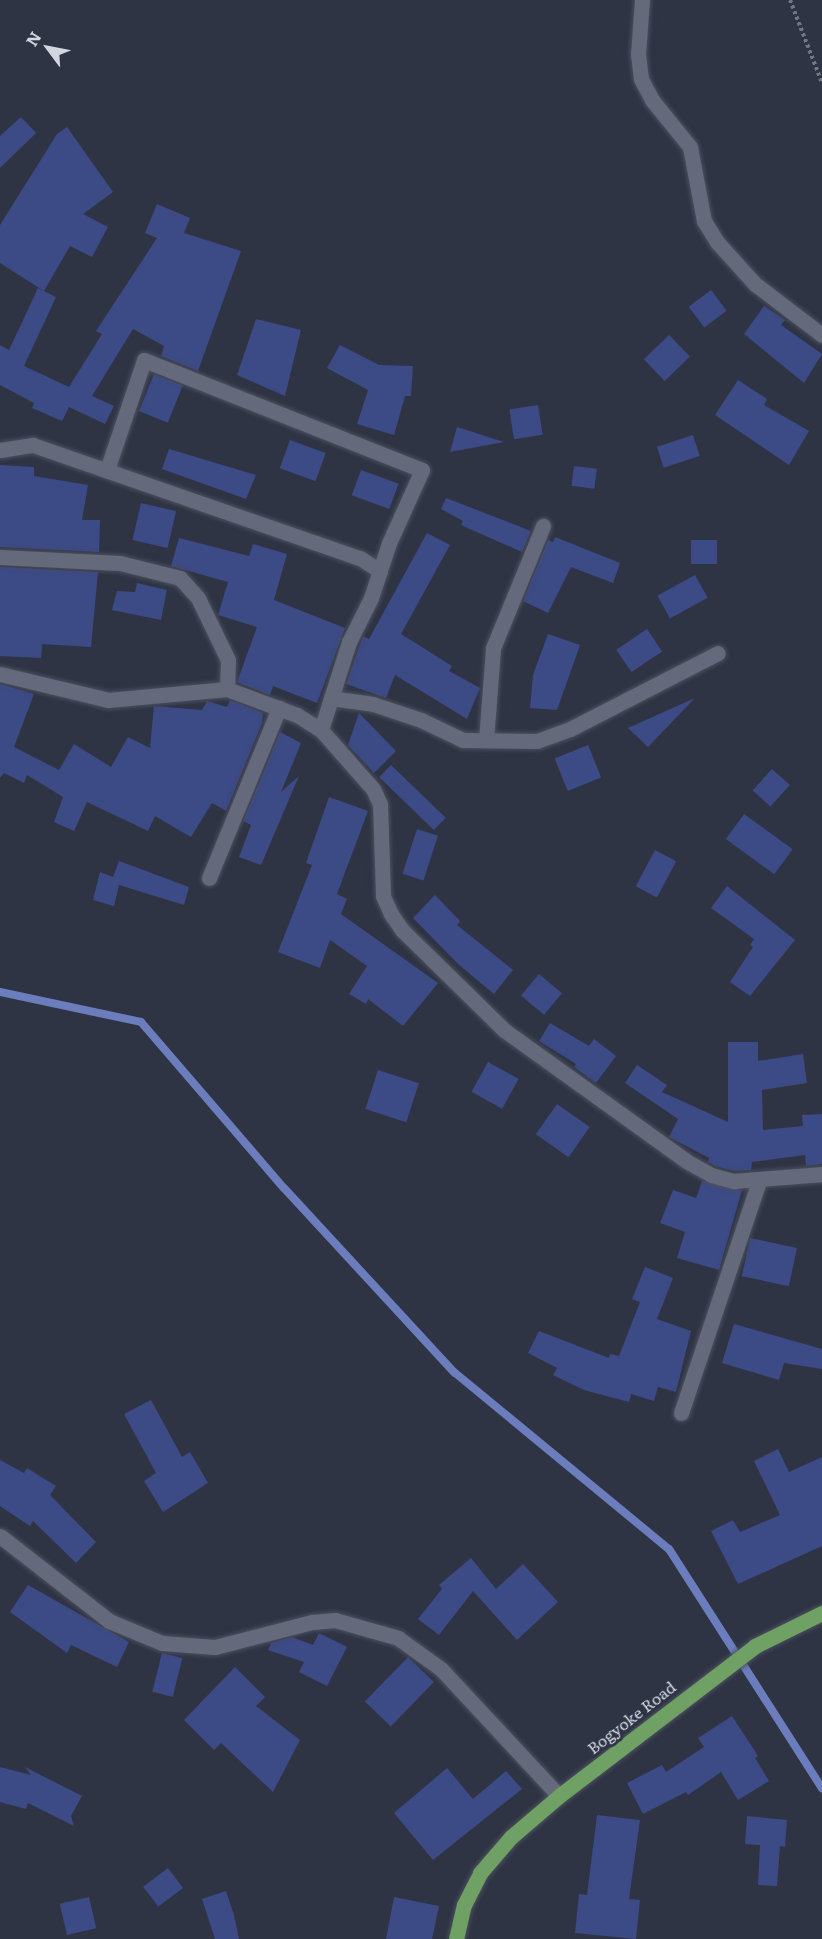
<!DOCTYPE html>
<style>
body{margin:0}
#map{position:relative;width:822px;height:1939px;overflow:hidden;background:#2f3444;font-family:Literata,serif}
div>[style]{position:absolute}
.stream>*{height:8px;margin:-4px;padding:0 4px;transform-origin:4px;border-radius:4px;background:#6b7dbd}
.building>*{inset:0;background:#3c4a86;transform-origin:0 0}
.path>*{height:4px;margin-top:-2px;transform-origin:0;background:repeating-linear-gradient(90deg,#727784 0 3px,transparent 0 6px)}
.roads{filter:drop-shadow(0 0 2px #4b505d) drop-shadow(0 0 2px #4b505d)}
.service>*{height:15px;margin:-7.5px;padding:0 7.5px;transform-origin:7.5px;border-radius:7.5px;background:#646a7c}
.minor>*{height:15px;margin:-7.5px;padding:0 7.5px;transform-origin:7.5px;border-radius:7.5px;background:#646a7c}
.tertiary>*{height:15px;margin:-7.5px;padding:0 7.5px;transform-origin:7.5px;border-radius:7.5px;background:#646a7c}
.primary>*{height:15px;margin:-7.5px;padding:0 7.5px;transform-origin:7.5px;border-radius:7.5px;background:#6fa165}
span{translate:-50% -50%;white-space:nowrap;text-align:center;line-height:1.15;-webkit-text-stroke:6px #2f3444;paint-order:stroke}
.street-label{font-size:16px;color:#d2d6e0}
.north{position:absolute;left:18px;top:18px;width:60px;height:60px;-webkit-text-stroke:4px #2f3444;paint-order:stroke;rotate:302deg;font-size:16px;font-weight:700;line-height:24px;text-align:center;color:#d2d6e0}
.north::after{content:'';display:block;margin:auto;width:21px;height:27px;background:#d2d6e0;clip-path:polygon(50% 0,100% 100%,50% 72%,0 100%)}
</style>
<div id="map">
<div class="stream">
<i style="left:0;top:992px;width:144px;rotate:12deg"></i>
<i style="left:141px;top:1022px;width:219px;rotate:49.3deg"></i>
<i style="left:284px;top:1188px;width:251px;rotate:47.3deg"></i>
<i style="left:454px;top:1372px;width:278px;rotate:39.5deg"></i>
<i style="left:669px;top:1549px;width:284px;rotate:57.4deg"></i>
</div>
<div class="building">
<i style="clip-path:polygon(21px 117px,36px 133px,0 168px,0 136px)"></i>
<i style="clip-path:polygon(67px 127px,113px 192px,83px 214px,108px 227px,92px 257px,70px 246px,44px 291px,0 263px,0 225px,57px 134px)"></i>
<i style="clip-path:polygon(157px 204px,190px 218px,184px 233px,241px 251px,198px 371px,161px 356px,164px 346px,133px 329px,92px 396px,114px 406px,105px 424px,69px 407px,62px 421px,32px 408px,34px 403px,0 385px,0 345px,9px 350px,38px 288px,56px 297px,24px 366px,69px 387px,102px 334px,96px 331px,157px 238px,145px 233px)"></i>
<i style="left:711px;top:290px;width:26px;height:28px;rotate:53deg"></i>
<i style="clip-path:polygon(764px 306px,785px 320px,781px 325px,822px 354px,804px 383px,744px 334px)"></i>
<i style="clip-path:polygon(256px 319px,301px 330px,285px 396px,237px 375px)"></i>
<i style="left:669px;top:335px;width:30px;height:35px;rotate:46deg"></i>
<i style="clip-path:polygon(340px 345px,379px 365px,413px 366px,411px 396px,405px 396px,394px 435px,357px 424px,368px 390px,327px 368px)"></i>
<i style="left:154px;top:374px;width:31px;height:40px;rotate:22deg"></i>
<i style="clip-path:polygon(738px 380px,767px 399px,764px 405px,809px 431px,789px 465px,715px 415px)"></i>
<i style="left:538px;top:405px;width:30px;height:29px;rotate:81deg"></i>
<i style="clip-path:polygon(457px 427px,504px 442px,450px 452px)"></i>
<i style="left:693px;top:435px;width:22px;height:38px;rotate:72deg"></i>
<i style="left:290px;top:440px;width:38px;height:30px;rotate:20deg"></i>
<i style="clip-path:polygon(169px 449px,256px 475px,246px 499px,162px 469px)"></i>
<i style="clip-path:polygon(0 465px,34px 467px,34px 476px,88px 485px,82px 520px,100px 520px,99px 552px,0 547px)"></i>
<i style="left:574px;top:466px;width:23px;height:20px;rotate:7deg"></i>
<i style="left:361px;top:470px;width:40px;height:27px;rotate:20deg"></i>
<i style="clip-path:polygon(446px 498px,531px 531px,522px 552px,461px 525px,463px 521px,441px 509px)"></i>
<i style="left:141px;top:503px;width:36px;height:38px;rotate:13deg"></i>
<i style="clip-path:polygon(427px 533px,450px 545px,401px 634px,452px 666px,449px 671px,480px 688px,467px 719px,395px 675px,386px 698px,346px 684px,363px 636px,369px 639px)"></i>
<i style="clip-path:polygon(555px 537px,620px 563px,613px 583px,571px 567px,548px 613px,523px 601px,548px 540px,553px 542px)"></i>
<i style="clip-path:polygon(179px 538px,249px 556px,253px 544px,287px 554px,274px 600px,345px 628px,317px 703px,273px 686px,270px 695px,237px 682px,257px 627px,218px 615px,228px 582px,171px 566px)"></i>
<i style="left:691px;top:540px;width:26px;height:24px"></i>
<i style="clip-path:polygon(0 567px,98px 572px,91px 647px,42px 644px,41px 658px,0 656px)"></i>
<i style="left:695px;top:575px;width:26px;height:43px;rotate:61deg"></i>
<i style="clip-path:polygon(137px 583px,167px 590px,161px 620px,112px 610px,117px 591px,135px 592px)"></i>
<i style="left:647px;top:629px;width:27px;height:37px;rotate:56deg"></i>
<i style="clip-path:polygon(548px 634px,580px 645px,557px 710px,530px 708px,533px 675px)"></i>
<i style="clip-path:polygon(0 684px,34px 694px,14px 747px,59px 770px,74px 744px,111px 767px,128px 737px,150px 748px,154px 706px,202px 710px,207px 701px,227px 707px,230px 700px,263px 713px,262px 723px,226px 811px,212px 803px,191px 837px,155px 816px,148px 831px,87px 802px,74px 831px,54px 822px,63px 797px,27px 775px,24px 783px,4px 773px,0 778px)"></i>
<i style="clip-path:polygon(695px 698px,648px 747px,628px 728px)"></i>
<i style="clip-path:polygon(359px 713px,396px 751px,374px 773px,348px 745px)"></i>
<i style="clip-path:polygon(280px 732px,301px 743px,281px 792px,299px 776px,261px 865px,239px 857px,251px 825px,243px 821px)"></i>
<i style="left:588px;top:745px;width:35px;height:36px;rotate:68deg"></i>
<i style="left:391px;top:765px;width:76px;height:17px;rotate:44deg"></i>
<i style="left:772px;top:769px;width:24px;height:29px;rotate:42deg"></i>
<i style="clip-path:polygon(329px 797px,368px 811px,337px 894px,347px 899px,341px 914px,438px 983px,403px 1026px,368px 999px,366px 1004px,349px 994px,367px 966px,330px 940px,320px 968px,278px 952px,312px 865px,306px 863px)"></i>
<i style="left:744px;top:814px;width:60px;height:31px;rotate:36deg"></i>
<i style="left:417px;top:829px;width:22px;height:47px;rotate:18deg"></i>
<i style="left:655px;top:850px;width:24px;height:41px;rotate:28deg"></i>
<i style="clip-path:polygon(119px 861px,189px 887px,184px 905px,119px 885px,114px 906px,93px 900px,100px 872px,113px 877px)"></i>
<i style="clip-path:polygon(727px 886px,795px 940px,750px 996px,730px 982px,753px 947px,750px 945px,754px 939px,711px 908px)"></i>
<i style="clip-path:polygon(435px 895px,460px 921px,457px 925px,513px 970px,494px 994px,458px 964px,413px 918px)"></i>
<i style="left:539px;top:974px;width:30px;height:28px;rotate:40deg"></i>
<i style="clip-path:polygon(550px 1023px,589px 1046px,594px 1039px,616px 1056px,596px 1083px,574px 1067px,576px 1064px,539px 1041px)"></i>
<i style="clip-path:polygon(728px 1042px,758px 1042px,758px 1061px,803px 1054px,807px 1083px,762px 1090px,763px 1130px,803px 1126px,802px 1115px,822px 1114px,822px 1164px,806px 1166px,805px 1155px,752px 1162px,751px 1170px,735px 1171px,715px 1166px,708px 1162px,709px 1158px,669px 1137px,678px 1119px,625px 1083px,637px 1065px,667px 1085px,662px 1092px,728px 1122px)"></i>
<i style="left:488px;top:1062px;width:35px;height:34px;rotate:29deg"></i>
<i style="left:378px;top:1070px;width:43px;height:41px;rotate:18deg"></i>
<i style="left:557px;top:1104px;width:40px;height:37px;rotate:35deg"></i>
<i style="clip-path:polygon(702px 1181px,742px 1190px,719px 1270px,677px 1258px,685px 1232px,660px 1223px,673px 1190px,696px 1198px)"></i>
<i style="left:750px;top:1238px;width:48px;height:39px;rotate:12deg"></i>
<i style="clip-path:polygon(645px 1267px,673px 1278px,657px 1319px,691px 1331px,676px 1392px,658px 1387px,654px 1401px,631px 1394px,629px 1402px,584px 1390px,553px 1375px,557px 1368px,528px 1353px,539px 1331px,609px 1358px,610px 1354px,619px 1356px,640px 1302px,632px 1299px)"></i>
<i style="clip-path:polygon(734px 1324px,822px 1349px,822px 1369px,784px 1363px,779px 1380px,722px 1363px)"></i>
<i style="clip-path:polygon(151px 1400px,182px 1457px,190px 1452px,208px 1483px,163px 1512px,144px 1481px,156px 1473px,124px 1414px)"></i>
<i style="clip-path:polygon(778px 1449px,789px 1472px,822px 1457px,822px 1546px,738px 1584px,711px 1531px,733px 1520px,740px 1532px,780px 1515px,754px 1461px)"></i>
<i style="clip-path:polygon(0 1460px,24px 1473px,27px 1468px,56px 1486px,50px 1495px,96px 1542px,76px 1563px,33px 1521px,30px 1526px,0 1506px)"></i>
<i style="clip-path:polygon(471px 1558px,496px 1589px,523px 1564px,558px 1602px,517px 1640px,473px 1591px,439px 1635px,418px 1619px,442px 1589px,439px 1585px)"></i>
<i style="clip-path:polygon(28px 1585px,129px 1642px,117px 1667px,71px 1645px,67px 1653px,10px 1612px)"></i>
<i style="clip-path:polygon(319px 1633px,347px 1647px,327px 1686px,299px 1672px,304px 1662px,268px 1650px,271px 1643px,292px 1637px,313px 1645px)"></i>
<i style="left:162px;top:1653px;width:21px;height:40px;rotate:14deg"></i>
<i style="left:408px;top:1657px;width:36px;height:62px;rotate:44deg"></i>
<i style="clip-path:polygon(235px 1667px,265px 1697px,256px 1706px,300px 1740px,273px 1792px,221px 1743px,214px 1750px,184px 1720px)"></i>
<i style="clip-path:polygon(732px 1716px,758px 1756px,755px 1758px,769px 1781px,738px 1800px,721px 1772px,688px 1795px,686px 1792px,643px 1814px,627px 1783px,662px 1765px,666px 1772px,704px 1747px,698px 1738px)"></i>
<i style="clip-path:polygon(0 1767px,31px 1775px,25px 1767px,82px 1796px,71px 1816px,74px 1826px,28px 1803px,26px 1809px,0 1802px)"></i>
<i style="clip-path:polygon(447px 1768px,473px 1799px,506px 1771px,522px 1789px,433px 1860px,394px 1813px)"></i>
<i style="clip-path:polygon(597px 1815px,640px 1820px,629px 1899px,640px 1900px,636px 1939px,575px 1933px,579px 1894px,587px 1895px)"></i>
<i style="clip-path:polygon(747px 1816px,787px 1820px,785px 1847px,780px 1846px,777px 1886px,758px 1885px,760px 1845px,745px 1844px)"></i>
<i style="left:168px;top:1868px;width:25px;height:31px;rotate:53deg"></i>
<i style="clip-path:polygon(226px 1891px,234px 1915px,239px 1939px,215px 1939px,202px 1899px)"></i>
<i style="left:89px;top:1897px;width:32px;height:30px;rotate:77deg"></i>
<i style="clip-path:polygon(394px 1897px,439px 1906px,432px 1939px,386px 1939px)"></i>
</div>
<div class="path">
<i style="left:790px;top:0;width:89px;rotate:68.9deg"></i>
</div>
<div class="roads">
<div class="service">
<i style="left:642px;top:0;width:54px;rotate:94.2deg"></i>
<i style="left:638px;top:54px;width:25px;rotate:83deg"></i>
<i style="left:641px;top:79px;width:24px;rotate:62deg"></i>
<i style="left:652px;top:100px;width:60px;rotate:51deg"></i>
<i style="left:690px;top:147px;width:75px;rotate:79.3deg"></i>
<i style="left:704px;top:221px;width:25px;rotate:58deg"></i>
<i style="left:717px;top:242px;width:57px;rotate:47.9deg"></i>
<i style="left:755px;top:284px;width:84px;rotate:37.3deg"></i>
</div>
<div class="minor">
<i style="left:0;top:450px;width:33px;rotate:-9deg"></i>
<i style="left:33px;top:445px;width:346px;rotate:19.1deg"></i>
<i style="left:360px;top:558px;width:24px;rotate:33deg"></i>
<i style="left:107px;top:470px;width:116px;rotate:-71.4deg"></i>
<i style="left:144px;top:360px;width:299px;rotate:21.6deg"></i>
<i style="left:422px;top:470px;width:80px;rotate:114.3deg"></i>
<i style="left:389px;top:543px;width:58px;rotate:108.1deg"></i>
<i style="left:371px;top:598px;width:49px;rotate:116.6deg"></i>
<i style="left:349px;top:642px;width:92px;rotate:107.7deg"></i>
<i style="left:0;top:557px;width:120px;rotate:2.9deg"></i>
<i style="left:120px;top:563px;width:62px;rotate:14deg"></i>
<i style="left:180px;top:578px;width:27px;rotate:48deg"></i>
<i style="left:198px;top:598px;width:69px;rotate:64.2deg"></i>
<i style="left:228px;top:660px;width:29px;rotate:92deg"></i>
<i style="left:0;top:674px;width:111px;rotate:13.5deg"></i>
<i style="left:108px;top:700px;width:120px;rotate:-5.3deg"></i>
<i style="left:227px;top:689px;width:75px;rotate:20.4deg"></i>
<i style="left:297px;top:715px;width:28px;rotate:32deg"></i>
<i style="left:321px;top:730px;width:79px;rotate:48.6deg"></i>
<i style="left:373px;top:789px;width:17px;rotate:65deg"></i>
<i style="left:380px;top:804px;width:92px;rotate:88.1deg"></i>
<i style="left:383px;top:896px;width:20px;rotate:66deg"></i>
<i style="left:391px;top:914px;width:21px;rotate:55deg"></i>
<i style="left:403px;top:931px;width:141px;rotate:44.4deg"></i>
<i style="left:504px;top:1030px;width:224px;rotate:35.7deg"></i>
<i style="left:686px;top:1161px;width:29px;rotate:29deg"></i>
<i style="left:711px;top:1175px;width:24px;rotate:15deg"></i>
<i style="left:734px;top:1181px;width:88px;rotate:-4.5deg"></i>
<i style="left:331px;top:698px;width:42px;rotate:8.1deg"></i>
<i style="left:373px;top:704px;width:51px;rotate:18.4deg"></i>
<i style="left:421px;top:720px;width:47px;rotate:25.5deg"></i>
<i style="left:463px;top:740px;width:74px;rotate:0.8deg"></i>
<i style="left:537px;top:741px;width:35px;rotate:-20deg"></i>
<i style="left:570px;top:729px;width:166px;rotate:-27.2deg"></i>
<i style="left:486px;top:740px;width:92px;rotate:-85.6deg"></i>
<i style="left:493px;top:648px;width:132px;rotate:-67.7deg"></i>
<i style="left:209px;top:878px;width:184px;rotate:-67.6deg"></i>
<i style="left:681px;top:1413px;width:245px;rotate:-71.4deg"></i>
</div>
<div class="tertiary">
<i style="left:0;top:1536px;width:138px;rotate:37.9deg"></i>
<i style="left:109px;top:1621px;width:57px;rotate:22.5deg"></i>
<i style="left:162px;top:1643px;width:53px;rotate:4.3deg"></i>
<i style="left:215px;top:1647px;width:100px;rotate:-14.5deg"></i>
<i style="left:312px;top:1622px;width:23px;rotate:-5deg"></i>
<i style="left:335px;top:1620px;width:66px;rotate:15.9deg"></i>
<i style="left:398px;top:1638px;width:53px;rotate:35.8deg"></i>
<i style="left:441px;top:1669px;width:173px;rotate:47.1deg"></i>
</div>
<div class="primary">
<i style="left:456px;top:1939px;width:35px;rotate:-77deg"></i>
<i style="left:464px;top:1905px;width:36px;rotate:-63deg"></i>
<i style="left:480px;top:1873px;width:48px;rotate:-49.3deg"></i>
<i style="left:511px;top:1837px;width:63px;rotate:-40.5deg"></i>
<i style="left:559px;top:1796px;width:247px;rotate:-37.4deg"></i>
<i style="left:755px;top:1646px;width:75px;rotate:-26.2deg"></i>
</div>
</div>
<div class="street-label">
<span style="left:631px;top:1717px;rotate:-38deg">Bogyoke Road</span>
</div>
<div class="north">N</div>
</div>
